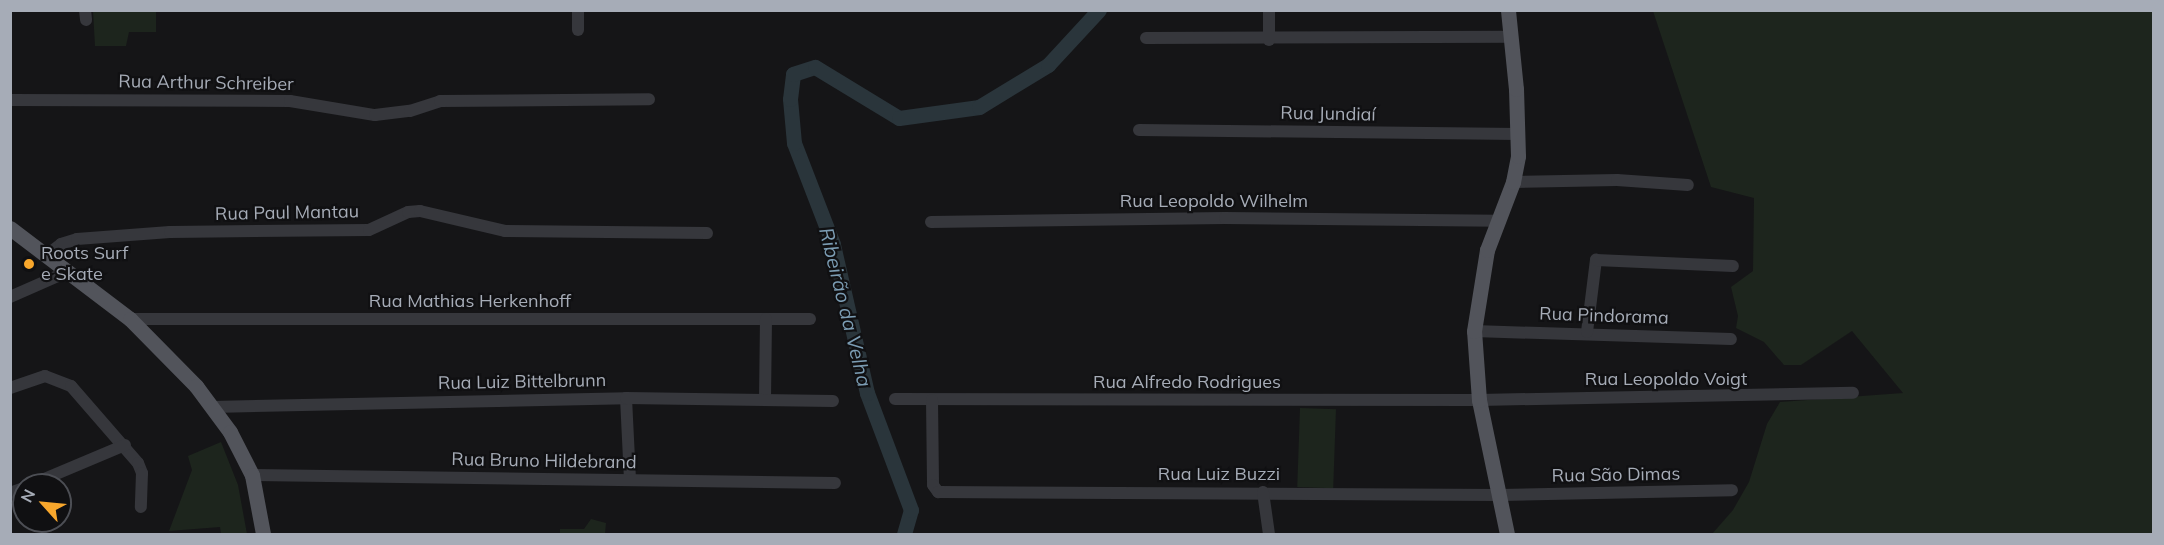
<!DOCTYPE html>
<meta charset="utf-8">
<style>
body{margin:0}
#map{position:relative;width:2164px;height:545px;overflow:hidden;background:#151517;font-family:Mulish,sans-serif}
div>[style]{position:absolute}
.green>*{inset:0;background:#1d251d;transform-origin:0 0}
.river>*{height:15px;margin:-7.5px;padding:0 7.5px;transform-origin:7.5px;border-radius:7.5px;background:#2a353b}
.minor>*{height:12px;margin:-6px;padding:0 6px;transform-origin:6px;border-radius:6px;background:#36373c}
.major>*{height:15px;margin:-7.5px;padding:0 7.5px;transform-origin:7.5px;border-radius:7.5px;background:#52545b}
.dots>*{width:16px;height:16px;translate:-50% -50%;box-sizing:border-box;border:3px solid #101012;border-radius:50%}
span{translate:-50% -50%;white-space:nowrap;text-align:center;line-height:1.15;-webkit-text-stroke:4.5px #101012;paint-order:stroke}
.street-label{font-size:18px;color:#a6acb7}
.poi-label{font-size:18px;color:#a6acb7}
.left{translate:0 -50%;text-align:left}
.water-label{font-size:20px;color:#7c9db4;font-style:italic}
.frame{position:absolute;inset:0;border:12px solid #a6acb7;pointer-events:none}
.north{position:absolute;left:12px;top:473px;width:60px;height:60px;box-sizing:border-box;background:#101012;border:2px solid #4c4e54;border-radius:50%;rotate:297deg;font-size:16px;font-weight:700;line-height:24px;text-align:center;color:#a6acb7}
.north::after{content:'';display:block;margin:auto;width:21px;height:27px;background:#f8a72c;clip-path:polygon(50% 0,100% 100%,50% 72%,0 100%)}
</style>
<div id="map">
<div class="green">
<i style="clip-path:polygon(93px 11px,156px 11px,156px 32px,129px 32px,126px 46px,95px 46px)"></i>
<i style="clip-path:polygon(1653px 11px,2153px 11px,2153px 534px,1712px 534px,1733px 510px,1749px 482px,1767px 424px,1780px 402px,1903px 393px,1852px 331px,1801px 365px,1784px 365px,1764px 342px,1736px 328px,1738px 316px,1731px 287px,1753px 271px,1754px 198px,1711px 187px)"></i>
<i style="left:1300px;top:408px;width:36px;height:79px;rotate:2deg"></i>
<i style="clip-path:polygon(221px 442px,238px 485px,247px 534px,221px 534px,220px 527px,169px 531px,192px 470px,188px 456px)"></i>
<i style="clip-path:polygon(591px 519px,606px 523px,605px 534px,560px 534px,560px 529px,584px 529px)"></i>
</div>
<div class="river">
<i style="left:904px;top:534px;width:25px;rotate:-74deg"></i>
<i style="left:911px;top:510px;width:125px;rotate:-110.6deg"></i>
<i style="left:867px;top:393px;width:153px;rotate:-102.9deg"></i>
<i style="left:833px;top:244px;width:108px;rotate:-111.1deg"></i>
<i style="left:794px;top:143px;width:44px;rotate:-95.2deg"></i>
<i style="left:790px;top:99px;width:25px;rotate:-83deg"></i>
<i style="left:793px;top:74px;width:23px;rotate:-18deg"></i>
<i style="left:815px;top:67px;width:98px;rotate:31.3deg"></i>
<i style="left:899px;top:118px;width:81px;rotate:-7.8deg"></i>
<i style="left:979px;top:107px;width:81px;rotate:-31.3deg"></i>
<i style="left:1048px;top:65px;width:75px;rotate:-47.2deg"></i>
</div>
<div class="minor">
<i style="left:85px;top:10px;width:10px;rotate:84deg"></i>
<i style="left:578px;top:10px;width:20px;rotate:90deg"></i>
<i style="left:1146px;top:38px;width:365px;rotate:-0.2deg"></i>
<i style="left:1269px;top:40px;width:30px;rotate:-90deg"></i>
<i style="left:10px;top:100px;width:280px;rotate:0.2deg"></i>
<i style="left:290px;top:101px;width:86px;rotate:9.4deg"></i>
<i style="left:375px;top:115px;width:35px;rotate:-7deg"></i>
<i style="left:410px;top:111px;width:32px;rotate:-18deg"></i>
<i style="left:440px;top:101px;width:209px;rotate:-0.5deg"></i>
<i style="left:1139px;top:130px;width:379px;rotate:0.6deg"></i>
<i style="left:1513px;top:182px;width:104px;rotate:-1.1deg"></i>
<i style="left:1617px;top:180px;width:71px;rotate:4deg"></i>
<i style="left:931px;top:222px;width:294px;rotate:-0.8deg"></i>
<i style="left:1225px;top:218px;width:273px;rotate:0.6deg"></i>
<i style="left:47px;top:255px;width:18px;rotate:-38deg"></i>
<i style="left:61px;top:244px;width:17px;rotate:-17deg"></i>
<i style="left:77px;top:239px;width:93px;rotate:-4.3deg"></i>
<i style="left:170px;top:232px;width:199px;rotate:-0.6deg"></i>
<i style="left:369px;top:230px;width:43px;rotate:-24.8deg"></i>
<i style="left:408px;top:212px;width:12px;rotate:-5deg"></i>
<i style="left:420px;top:211px;width:87px;rotate:13.2deg"></i>
<i style="left:505px;top:231px;width:202px;rotate:0.6deg"></i>
<i style="left:10px;top:297px;width:64px;rotate:-23.8deg"></i>
<i style="left:130px;top:319px;width:680px"></i>
<i style="left:1474px;top:331px;width:257px;rotate:1.8deg"></i>
<i style="left:1587px;top:332px;width:73px;rotate:-82.9deg"></i>
<i style="left:1596px;top:260px;width:137px;rotate:2.5deg"></i>
<i style="left:10px;top:388px;width:37px;rotate:-19deg"></i>
<i style="left:45px;top:376px;width:28px;rotate:21deg"></i>
<i style="left:71px;top:386px;width:102px;rotate:49deg"></i>
<i style="left:138px;top:463px;width:11px;rotate:68deg"></i>
<i style="left:142px;top:473px;width:34px;rotate:92deg"></i>
<i style="left:626px;top:398px;width:82px;rotate:87.2deg"></i>
<i style="left:895px;top:399px;width:584px;rotate:0.1deg"></i>
<i style="left:1479px;top:400px;width:374px;rotate:-1.1deg"></i>
<i style="left:765px;top:400px;width:81px;rotate:-89.3deg"></i>
<i style="left:932px;top:400px;width:85px;rotate:89.3deg"></i>
<i style="left:933px;top:485px;width:9px;rotate:54deg"></i>
<i style="left:938px;top:492px;width:562px;rotate:0.31deg"></i>
<i style="left:1500px;top:495px;width:232px;rotate:-1.2deg"></i>
<i style="left:212px;top:407px;width:414px;rotate:-1.2deg"></i>
<i style="left:626px;top:398px;width:207px;rotate:0.8deg"></i>
<i style="left:252px;top:475px;width:583px;rotate:0.79deg"></i>
<i style="left:30px;top:485px;width:103px;rotate:-22.8deg"></i>
<i style="left:1263px;top:492px;width:42px;rotate:81.9deg"></i>
<i style="left:10px;top:493px;width:15px;rotate:-20deg"></i>
</div>
<div class="major">
<i style="left:10px;top:228px;width:151px;rotate:37.2deg"></i>
<i style="left:130px;top:319px;width:94px;rotate:45.4deg"></i>
<i style="left:196px;top:386px;width:57px;rotate:53.5deg"></i>
<i style="left:230px;top:432px;width:48px;rotate:62.9deg"></i>
<i style="left:252px;top:475px;width:60px;rotate:79.4deg"></i>
<i style="left:1507px;top:534px;width:137px;rotate:-101.8deg"></i>
<i style="left:1479px;top:400px;width:69px;rotate:-94.1deg"></i>
<i style="left:1474px;top:331px;width:82px;rotate:-80.9deg"></i>
<i style="left:1487px;top:250px;width:73px;rotate:-69.1deg"></i>
<i style="left:1513px;top:182px;width:26px;rotate:-79deg"></i>
<i style="left:1518px;top:156px;width:67px;rotate:-91.7deg"></i>
<i style="left:1516px;top:89px;width:79px;rotate:-95.8deg"></i>
</div>
<div class="dots">
<i style="left:29px;top:264px;background:#f8a72c"></i>
</div>
<div class="street-label">
<span style="left:206px;top:83px;rotate:1deg">Rua Arthur Schreiber</span>
<span style="left:1328px;top:114px;rotate:1deg">Rua Jundiaí</span>
<span style="left:1214px;top:201px">Rua Leopoldo Wilhelm</span>
<span style="left:287px;top:213px;rotate:-1deg">Rua Paul Mantau</span>
<span style="left:470px;top:301px">Rua Mathias Herkenhoff</span>
<span style="left:1604px;top:316px;rotate:2deg">Rua Pindorama</span>
<span style="left:1666px;top:379px">Rua Leopoldo Voigt</span>
<span style="left:522px;top:382px;rotate:-1deg">Rua Luiz Bittelbrunn</span>
<span style="left:1187px;top:382px">Rua Alfredo Rodrigues</span>
<span style="left:544px;top:461px;rotate:1deg">Rua Bruno Hildebrand</span>
<span style="left:1219px;top:474px">Rua Luiz Buzzi</span>
<span style="left:1616px;top:475px;rotate:-1deg">Rua São Dimas</span>
</div>
<div class="poi-label">
<span class="left" style="left:41px;top:264px">Roots Surf<br>e Skate</span>
</div>
<div class="water-label">
<span style="left:846px;top:307px;rotate:76deg">Ribeirão da Velha</span>
</div>
<div class="frame"></div>
<div class="north">N</div>
</div>
